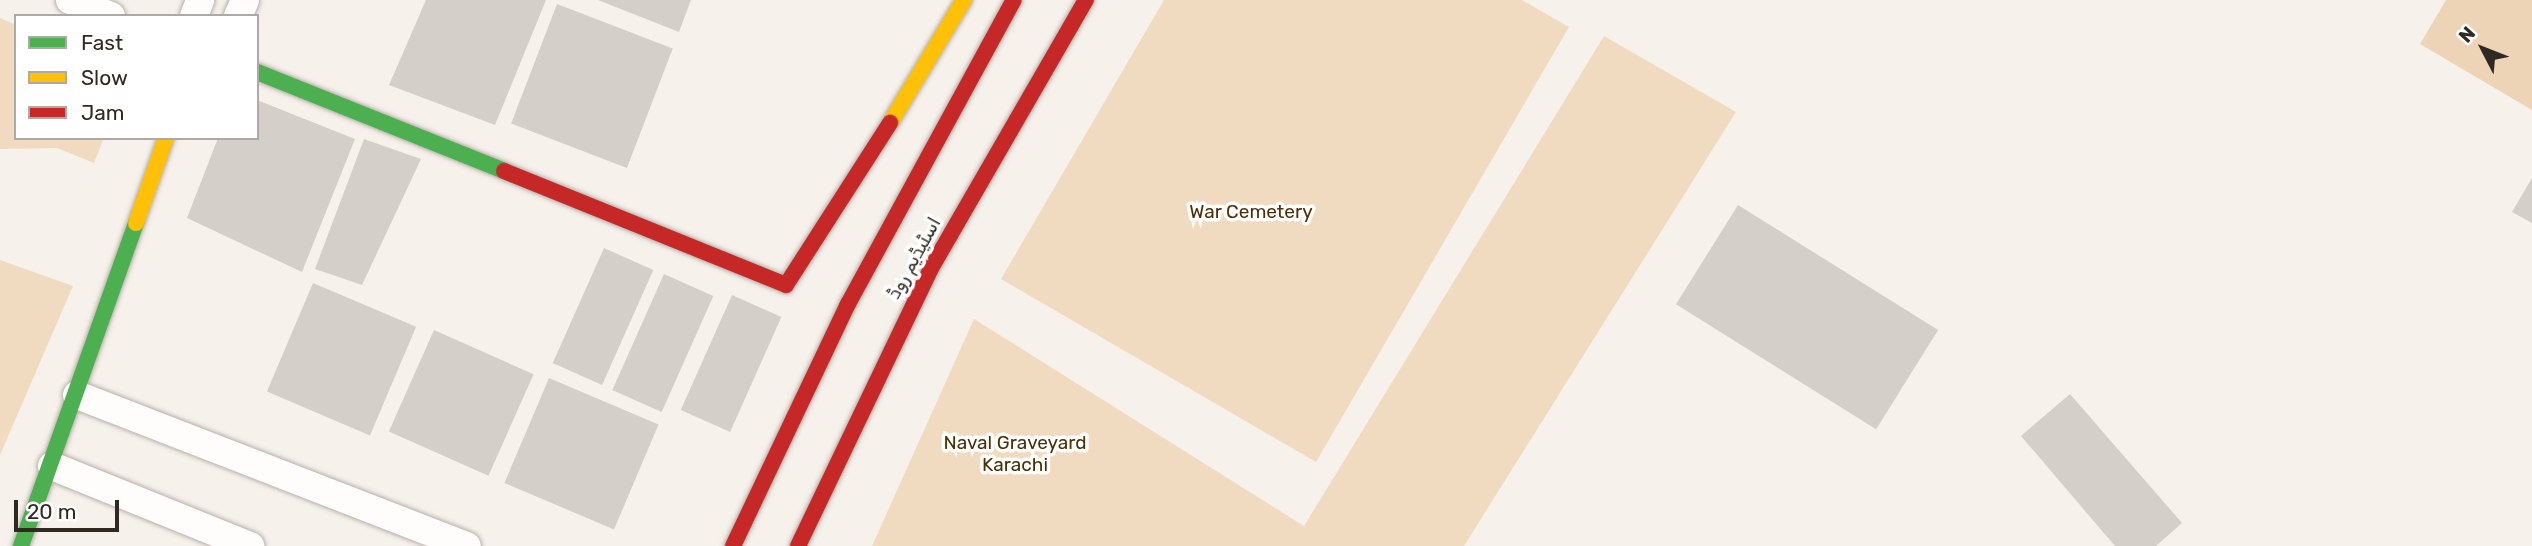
<!DOCTYPE html>
<meta charset="utf-8">
<style>
body{margin:0}
#map{position:relative;width:2532px;height:546px;overflow:hidden;background:#f7f1eb;font-family:Rubik,Cairo,sans-serif}
div>[style]{position:absolute}
.green>*{inset:0;background:#f1dbc0}
.forest>*{inset:0;background:#edd4b6}
.building>*{inset:0;background:#d4cfc8;transform-origin:0 0}
.roads{filter:drop-shadow(0 0 2px #b6b0aa) drop-shadow(0 0 2px #b6b0aa)}
.street>*{height:28px;margin:-14px;padding:0 14px;transform-origin:14px;border-radius:14px;background:#fefdfc}
.fast>*{height:16px;margin:-8px;padding:0 8px;transform-origin:8px;border-radius:8px;background:#4caf50}
.slow>*{height:16px;margin:-8px;padding:0 8px;transform-origin:8px;border-radius:8px;background:#ffc107}
.jam>*{height:16px;margin:-8px;padding:0 8px;transform-origin:8px;border-radius:8px;background:#c62828}
span{translate:-50% -50%;white-space:nowrap;text-align:center;line-height:1.15;-webkit-text-stroke:7px #fff;paint-order:stroke}
.park-label{font-size:19px;color:#4b3006}
.street-label{font-size:19px;color:#2f2921}
.legend{position:absolute;left:14px;top:14px;width:245px;height:126px;box-sizing:border-box;background:#fff;border:2px solid #aca9a6;margin:0;padding:9px 12px;list-style:none;font-size:21px;color:#2f2921}
.legend li{display:flex;align-items:center;gap:14px;height:35px}
.legend b{width:35px;border:2px solid #aca9a6}
.north{position:absolute;left:2448px;top:14px;width:70px;height:70px;-webkit-text-stroke:5px #fff;paint-order:stroke;rotate:312deg;font-size:19px;font-weight:700;line-height:28px;text-align:center;color:#2f2921}
.north::after{content:'';display:block;margin:auto;width:24px;height:32px;background:#2f2921;clip-path:polygon(50% 0,100% 100%,50% 72%,0 100%)}
.scale{position:absolute;left:14px;top:500px;width:105px;height:32px;box-sizing:border-box;border:4px solid #2f2921;border-top:0;padding-left:9px;font-size:21px;line-height:24px;white-space:nowrap;color:#2f2921;-webkit-text-stroke:5px #fff;paint-order:stroke}
</style>
<div id="map">
<div class="green">
<i style="clip-path:polygon(1164px 0,1522px 0,1569px 27px,1316px 462px,1001px 279px)"></i>
<i style="clip-path:polygon(0 18px,16px 25px,16px 138px,104px 138px,94px 163px,57px 148px,0 149px)"></i>
<i style="clip-path:polygon(1604px 36px,1736px 112px,1464px 546px,872px 546px,974px 319px,1304px 526px)"></i>
<i style="clip-path:polygon(0 260px,73px 286px,0 455px)"></i>
</div>
<div class="forest">
<i style="clip-path:polygon(2446px 0,2532px 0,2532px 110px,2420px 44px)"></i>
</div>
<div class="building">
<i style="clip-path:polygon(426px 0,546px 0,495px 125px,389px 85px)"></i>
<i style="clip-path:polygon(598px 0,691px 0,679px 32px)"></i>
<i style="left:557px;top:4px;width:124px;height:128px;rotate:21deg"></i>
<i style="clip-path:polygon(257px 100px,355px 139px,302px 272px,187px 218px,218px 138px,257px 138px)"></i>
<i style="clip-path:polygon(364px 139px,421px 159px,362px 285px,315px 269px)"></i>
<i style="clip-path:polygon(2532px 178px,2532px 223px,2512px 212px)"></i>
<i style="left:1738px;top:205px;width:236px;height:117px;rotate:32deg"></i>
<i style="left:604px;top:248px;width:54px;height:126px;rotate:24deg"></i>
<i style="left:664px;top:274px;width:54px;height:127px;rotate:24deg"></i>
<i style="left:313px;top:283px;width:112px;height:118px;rotate:23deg"></i>
<i style="left:732px;top:295px;width:54px;height:126px;rotate:24deg"></i>
<i style="left:434px;top:330px;width:109px;height:111px;rotate:24deg"></i>
<i style="left:549px;top:378px;width:119px;height:114px;rotate:23deg"></i>
<i style="clip-path:polygon(2070px 394px,2182px 523px,2156px 546px,2115px 546px,2021px 436px)"></i>
</div>
<div class="roads">
<div class="street">
<i style="left:70px;top:0;width:44px;rotate:21.3deg"></i>
<i style="left:194px;top:16px;width:17px;rotate:-69deg"></i>
<i style="left:238px;top:16px;width:17px;rotate:-66deg"></i>
<i style="left:77px;top:395px;width:418px;rotate:21.2deg"></i>
<i style="left:52px;top:466px;width:214px;rotate:22deg"></i>
</div>
<div class="fast">
<i style="left:257px;top:72px;width:266px;rotate:21.8deg"></i>
<i style="left:21px;top:546px;width:343px;rotate:-70.4deg"></i>
</div>
<div class="slow">
<i style="left:890px;top:123px;width:144px;rotate:-59deg"></i>
<i style="left:136px;top:223px;width:90px;rotate:-70.6deg"></i>
</div>
<div class="jam">
<i style="left:504px;top:171px;width:304px;rotate:22deg"></i>
<i style="left:786px;top:285px;width:193px;rotate:-57.3deg"></i>
<i style="left:733px;top:546px;width:268px;rotate:-64.6deg"></i>
<i style="left:848px;top:304px;width:346px;rotate:-61.4deg"></i>
<i style="left:798px;top:546px;width:306px;rotate:-64.4deg"></i>
<i style="left:930px;top:270px;width:312px;rotate:-60deg"></i>
</div>
</div>
<div class="park-label">
<span style="left:1251px;top:212px">War Cemetery</span>
<span style="left:1015px;top:454px">Naval Graveyard<br>Karachi</span>
</div>
<div class="street-label">
<span style="left:914px;top:258px;rotate:-61deg">اسٹیڈیم روڈ</span>
</div>
<ul class="legend">
<li><b style="height:9px;background:#4caf50"></b>Fast</li>
<li><b style="height:9px;background:#ffc107"></b>Slow</li>
<li><b style="height:9px;background:#c62828"></b>Jam</li>
</ul>
<div class="north">N</div>
<div class="scale">20 m</div>
</div>
